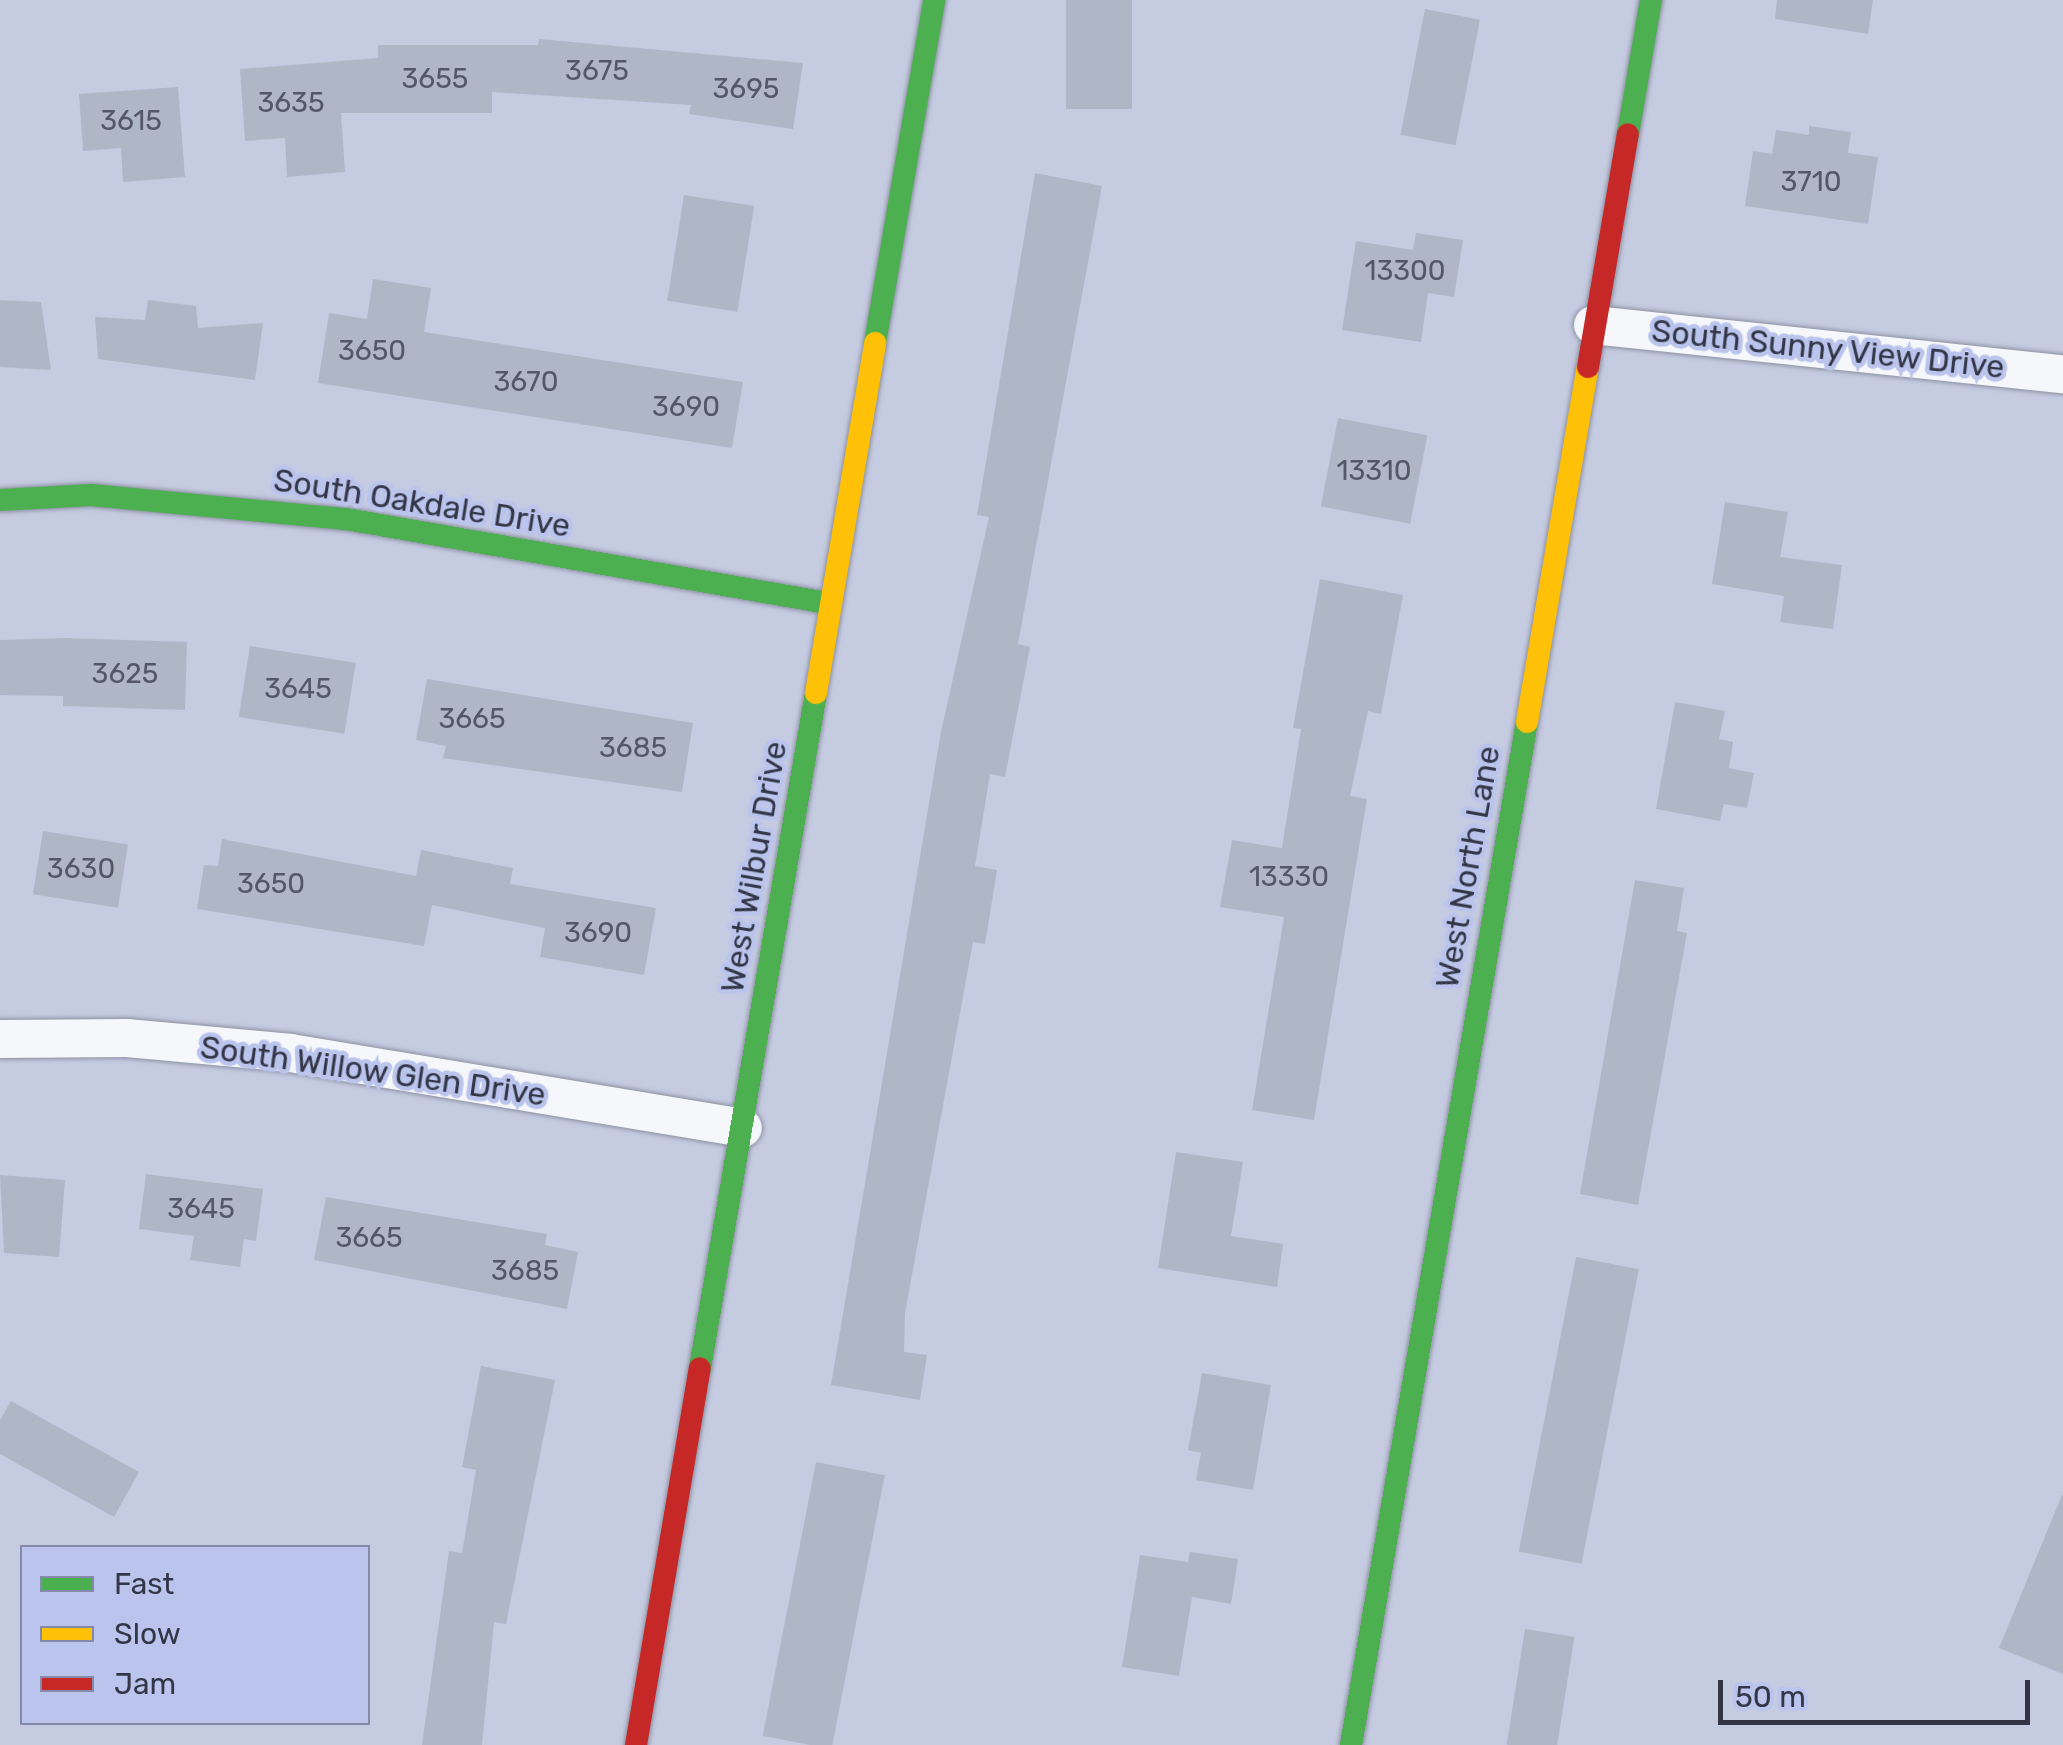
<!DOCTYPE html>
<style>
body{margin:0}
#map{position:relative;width:2063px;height:1745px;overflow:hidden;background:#c5cbe1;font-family:Rubik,sans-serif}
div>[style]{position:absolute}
.building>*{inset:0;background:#afb7c7;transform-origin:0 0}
.roads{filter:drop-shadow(0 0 2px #8d91a2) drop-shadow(0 0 2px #8d91a2)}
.street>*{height:38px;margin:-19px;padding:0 19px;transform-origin:19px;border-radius:19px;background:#f6f7fa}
.fast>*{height:22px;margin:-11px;padding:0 11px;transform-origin:11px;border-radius:11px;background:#4caf50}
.slow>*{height:22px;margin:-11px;padding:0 11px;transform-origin:11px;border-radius:11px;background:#ffc107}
.jam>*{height:22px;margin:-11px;padding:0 11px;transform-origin:11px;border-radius:11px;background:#c62828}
span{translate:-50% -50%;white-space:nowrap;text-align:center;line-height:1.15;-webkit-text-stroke:9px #bac4ec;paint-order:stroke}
.number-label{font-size:28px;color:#535768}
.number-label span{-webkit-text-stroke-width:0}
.street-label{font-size:32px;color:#333647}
.legend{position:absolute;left:20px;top:1545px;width:350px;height:180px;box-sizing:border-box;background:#bac4ec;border:2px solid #848baa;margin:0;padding:12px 18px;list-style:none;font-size:30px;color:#333647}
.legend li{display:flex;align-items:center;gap:20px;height:50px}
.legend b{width:50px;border:2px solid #848baa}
.scale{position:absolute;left:1718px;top:1680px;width:312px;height:45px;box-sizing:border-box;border:5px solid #333647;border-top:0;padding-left:12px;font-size:30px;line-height:35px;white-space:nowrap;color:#333647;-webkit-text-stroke:8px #bac4ec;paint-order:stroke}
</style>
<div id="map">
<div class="building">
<i style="left:1066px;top:0;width:66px;height:109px"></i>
<i style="clip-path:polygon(1777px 0,1873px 0,1868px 34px,1775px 19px)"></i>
<i style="left:1425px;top:9px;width:56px;height:128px;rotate:11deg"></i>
<i style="clip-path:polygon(539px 39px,803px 63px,793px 129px,689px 114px,691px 105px,492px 92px,492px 113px,341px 113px,345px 172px,287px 177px,285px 138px,245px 141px,240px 69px,378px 58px,378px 45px,538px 45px)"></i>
<i style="clip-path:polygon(178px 87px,185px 177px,123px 182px,121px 148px,83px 151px,79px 94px)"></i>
<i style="clip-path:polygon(1809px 126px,1851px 132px,1848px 153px,1878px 157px,1868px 224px,1745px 206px,1753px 151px,1772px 154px,1776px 130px,1809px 135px)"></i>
<i style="clip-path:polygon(1035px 173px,1102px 186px,1018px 644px,1030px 647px,1005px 777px,990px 774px,975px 866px,997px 870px,985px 944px,973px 942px,905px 1313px,904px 1352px,927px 1355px,920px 1400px,831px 1385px,941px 732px,989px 517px,977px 515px)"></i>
<i style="left:684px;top:195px;width:71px;height:107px;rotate:9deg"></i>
<i style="clip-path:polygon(1416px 233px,1463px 240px,1454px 297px,1428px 293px,1421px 342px,1342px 330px,1356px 241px,1413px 250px)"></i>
<i style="clip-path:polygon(373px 279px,431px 288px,424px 332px,743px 382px,732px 448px,318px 383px,329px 313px,367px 319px)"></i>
<i style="clip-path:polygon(0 300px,41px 302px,51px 370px,0 367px)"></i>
<i style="clip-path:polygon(148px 300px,196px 306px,198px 328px,263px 323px,255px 380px,98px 359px,95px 317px,145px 320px)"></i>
<i style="left:1338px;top:418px;width:91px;height:90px;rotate:11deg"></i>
<i style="clip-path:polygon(1725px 502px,1788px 512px,1780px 557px,1842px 565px,1833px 629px,1780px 622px,1784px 596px,1712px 584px)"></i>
<i style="clip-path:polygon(1320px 579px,1403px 595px,1381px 714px,1368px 711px,1350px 796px,1367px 799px,1314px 1120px,1252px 1110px,1284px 917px,1220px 907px,1232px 840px,1282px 848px,1301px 729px,1293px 728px)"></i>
<i style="clip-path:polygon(65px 638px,187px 642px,185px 710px,63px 706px,63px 696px,0 695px,0 640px)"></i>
<i style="left:250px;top:646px;width:107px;height:72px;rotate:9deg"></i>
<i style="clip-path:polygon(427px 679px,693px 723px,682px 792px,443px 758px,446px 746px,416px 740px)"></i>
<i style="clip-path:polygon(1675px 702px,1725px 711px,1719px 739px,1733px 742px,1729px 768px,1754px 773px,1747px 808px,1724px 804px,1720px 821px,1656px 809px)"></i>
<i style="left:43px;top:831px;width:86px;height:64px;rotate:9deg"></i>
<i style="clip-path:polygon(222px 839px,416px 876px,421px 850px,513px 868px,510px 884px,656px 908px,644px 975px,540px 957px,545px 928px,432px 905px,424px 946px,197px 909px,204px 865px,218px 866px)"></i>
<i style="clip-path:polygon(1635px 880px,1684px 888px,1677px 931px,1687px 933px,1638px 1205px,1580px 1194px)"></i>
<i style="clip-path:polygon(1176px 1152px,1243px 1162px,1231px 1236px,1283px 1244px,1277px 1287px,1158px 1268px)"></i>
<i style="clip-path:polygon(146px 1174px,263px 1189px,256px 1241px,244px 1239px,240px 1267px,190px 1260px,194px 1236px,139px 1229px)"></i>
<i style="clip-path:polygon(0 1175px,65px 1180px,59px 1257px,4px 1253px)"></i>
<i style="clip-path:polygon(326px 1197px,547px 1234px,545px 1245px,578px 1252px,567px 1309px,314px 1260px)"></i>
<i style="left:1576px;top:1257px;width:64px;height:300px;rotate:11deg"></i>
<i style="clip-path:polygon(481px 1366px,555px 1380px,506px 1624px,494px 1622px,482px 1745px,422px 1745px,449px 1551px,462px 1553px,476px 1470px,462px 1467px)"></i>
<i style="clip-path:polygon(1202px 1373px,1271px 1385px,1253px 1490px,1196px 1480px,1201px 1453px,1188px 1450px)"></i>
<i style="clip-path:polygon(11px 1401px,139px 1472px,114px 1517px,0 1454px,0 1420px)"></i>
<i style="left:816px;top:1462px;width:70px;height:279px;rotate:11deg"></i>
<i style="clip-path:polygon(2062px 1495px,2063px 1495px,2063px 1674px,1999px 1648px)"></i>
<i style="clip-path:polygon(1190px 1552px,1238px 1559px,1231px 1604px,1192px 1597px,1179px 1676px,1122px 1667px,1140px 1555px,1188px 1562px)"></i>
<i style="left:1525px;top:1629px;width:50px;height:117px;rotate:9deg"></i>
</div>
<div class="roads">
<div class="street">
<i style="left:1593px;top:325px;width:473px;rotate:6deg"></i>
<i style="left:0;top:1039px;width:127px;rotate:-0.5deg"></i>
<i style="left:127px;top:1038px;width:165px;rotate:5.2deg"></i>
<i style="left:291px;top:1053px;width:458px;rotate:9.4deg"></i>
</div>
<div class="fast">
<i style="left:1628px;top:134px;width:136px;rotate:-80.3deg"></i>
<i style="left:875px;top:343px;width:348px;rotate:-80.2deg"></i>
<i style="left:0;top:500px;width:91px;rotate:-3.1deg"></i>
<i style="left:91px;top:495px;width:256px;rotate:5.4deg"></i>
<i style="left:346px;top:519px;width:492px;rotate:9.9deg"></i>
<i style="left:700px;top:1368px;width:685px;rotate:-80.25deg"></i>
<i style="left:1351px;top:1745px;width:1038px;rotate:-80.24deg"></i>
</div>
<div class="slow">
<i style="left:816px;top:693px;width:355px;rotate:-80.4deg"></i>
<i style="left:1527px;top:722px;width:360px;rotate:-80.3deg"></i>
</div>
<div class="jam">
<i style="left:1588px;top:367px;width:236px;rotate:-80.3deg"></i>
<i style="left:636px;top:1745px;width:382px;rotate:-80.4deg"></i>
</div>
</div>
<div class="number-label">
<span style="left:597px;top:71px">3675</span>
<span style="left:435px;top:79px">3655</span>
<span style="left:746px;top:89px">3695</span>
<span style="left:291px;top:103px">3635</span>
<span style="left:131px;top:121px">3615</span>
<span style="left:1811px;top:182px">3710</span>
<span style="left:1405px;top:271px">13300</span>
<span style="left:372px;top:351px">3650</span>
<span style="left:526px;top:382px">3670</span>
<span style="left:686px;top:407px">3690</span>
<span style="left:1374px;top:471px">13310</span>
<span style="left:125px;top:674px">3625</span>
<span style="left:298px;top:689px">3645</span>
<span style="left:472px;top:719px">3665</span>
<span style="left:633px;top:748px">3685</span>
<span style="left:81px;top:869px">3630</span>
<span style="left:1289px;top:877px">13330</span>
<span style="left:271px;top:884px">3650</span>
<span style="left:598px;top:933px">3690</span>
<span style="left:201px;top:1209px">3645</span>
<span style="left:369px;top:1238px">3665</span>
<span style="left:525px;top:1271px">3685</span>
</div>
<div class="street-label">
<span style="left:1828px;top:349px;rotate:6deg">South Sunny View Drive</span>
<span style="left:422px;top:503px;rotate:9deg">South Oakdale Drive</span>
<span style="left:754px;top:867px;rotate:-80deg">West Wilbur Drive</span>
<span style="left:1468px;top:867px;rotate:-80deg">West North Lane</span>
<span style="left:373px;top:1071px;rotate:8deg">South Willow Glen Drive</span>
</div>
<ul class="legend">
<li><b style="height:12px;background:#4caf50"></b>Fast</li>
<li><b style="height:12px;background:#ffc107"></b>Slow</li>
<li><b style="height:12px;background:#c62828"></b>Jam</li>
</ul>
<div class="scale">50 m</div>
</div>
